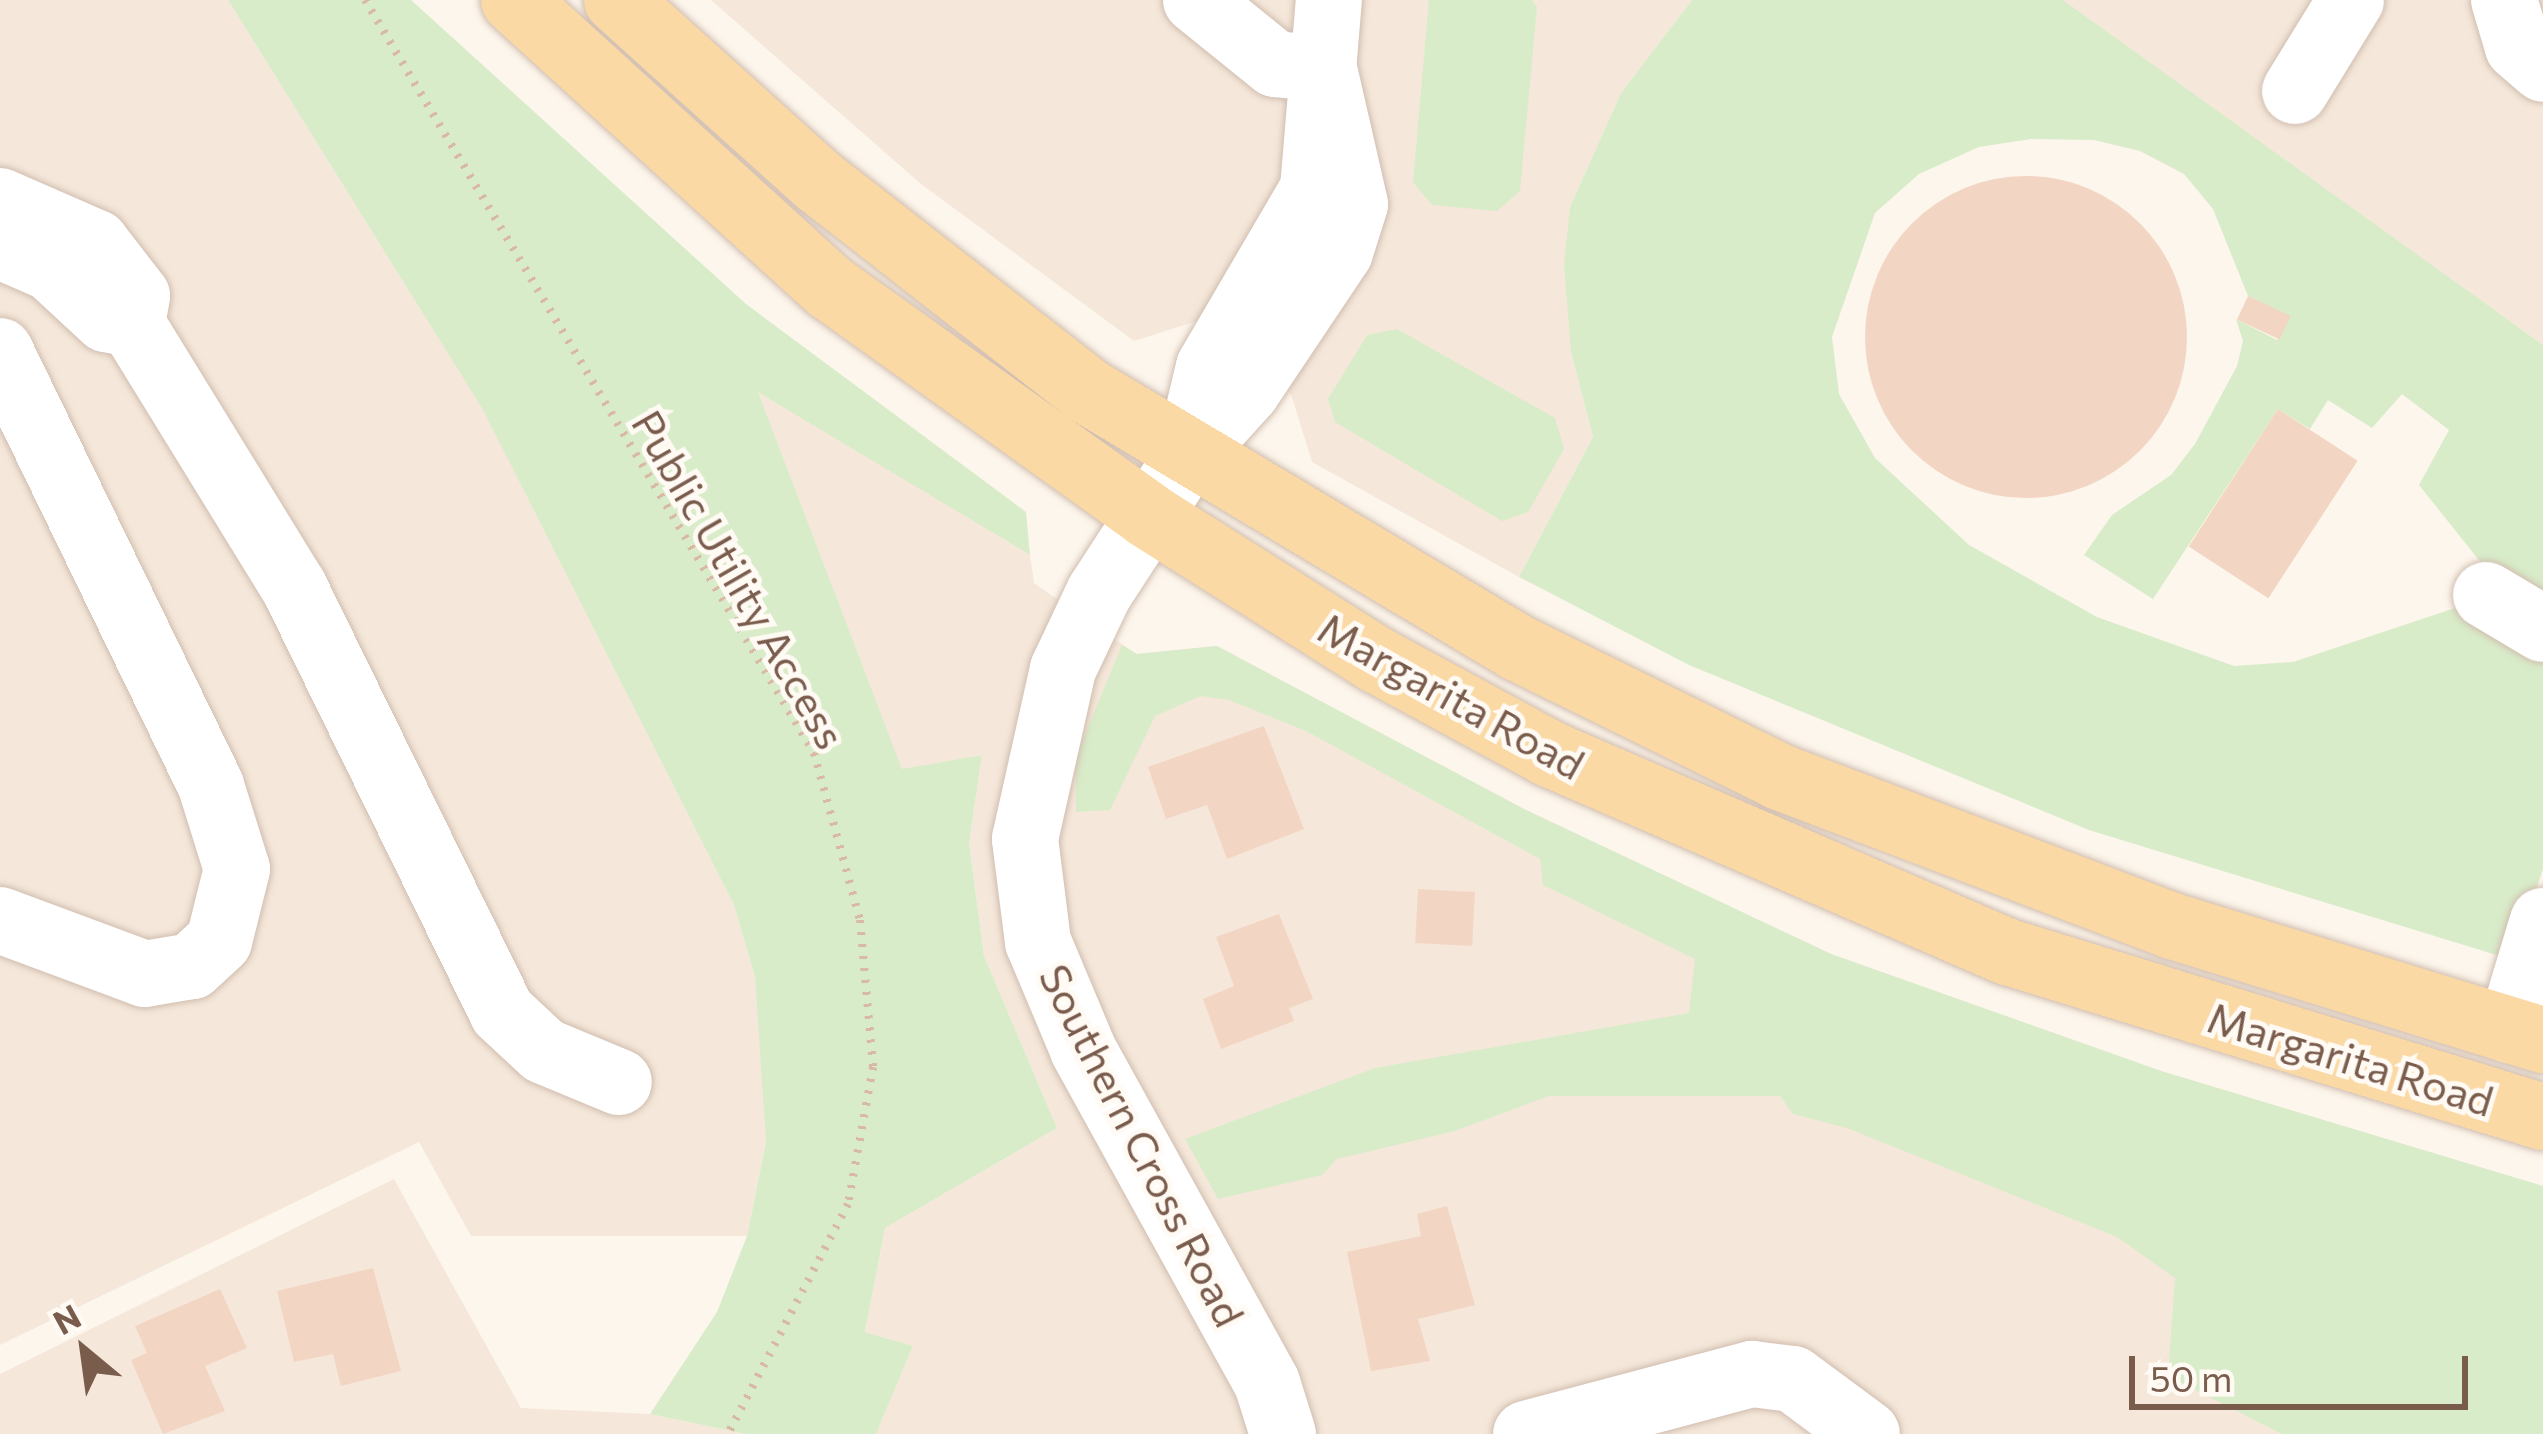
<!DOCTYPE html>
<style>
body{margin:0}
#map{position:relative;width:2543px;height:1434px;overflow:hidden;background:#fdf6ec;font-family:Commissioner,sans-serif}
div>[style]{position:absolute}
.residential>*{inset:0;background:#f5e8da}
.green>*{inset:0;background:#d8ecc9}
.building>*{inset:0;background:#f3d5c3;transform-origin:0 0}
.round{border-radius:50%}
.path>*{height:8px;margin-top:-4px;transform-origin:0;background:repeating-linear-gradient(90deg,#d9b8a5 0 3px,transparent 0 12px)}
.roads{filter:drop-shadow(0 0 3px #d1beb0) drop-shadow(0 0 3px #d1beb0)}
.minor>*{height:66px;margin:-33px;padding:0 33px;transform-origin:33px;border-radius:33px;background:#fff}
.major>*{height:66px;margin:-33px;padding:0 33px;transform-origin:33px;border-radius:33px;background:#fbd9a5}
span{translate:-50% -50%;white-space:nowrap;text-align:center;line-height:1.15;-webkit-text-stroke:10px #fffaf3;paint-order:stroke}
.street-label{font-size:42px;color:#7a5c4d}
.north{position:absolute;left:24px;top:1290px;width:120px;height:120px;-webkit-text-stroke:9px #fffaf3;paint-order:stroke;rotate:331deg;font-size:33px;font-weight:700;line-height:48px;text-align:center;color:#7a5c4d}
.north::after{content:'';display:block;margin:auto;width:42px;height:54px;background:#7a5c4d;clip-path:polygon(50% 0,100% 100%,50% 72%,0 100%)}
.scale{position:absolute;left:2129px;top:1356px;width:339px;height:54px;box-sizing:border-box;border:6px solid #7a5c4d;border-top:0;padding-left:15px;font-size:36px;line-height:42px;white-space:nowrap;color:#7a5c4d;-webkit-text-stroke:9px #fffaf3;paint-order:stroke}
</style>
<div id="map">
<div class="residential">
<i style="clip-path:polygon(0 0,228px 0,482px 407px,734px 905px,755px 977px,762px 1048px,766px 1140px,747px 1236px,471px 1236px,419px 1142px,0 1345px)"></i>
<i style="clip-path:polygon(711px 0,1692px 0,1621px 93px,1570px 207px,1571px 352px,1593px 437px,1519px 577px,1312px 462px,1291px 394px,1200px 320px,1134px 341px,921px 184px)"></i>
<i style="clip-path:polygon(2543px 0,2543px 345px,2062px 2px,2063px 0)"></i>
<i style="clip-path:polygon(757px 390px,1030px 555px,1034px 583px,1136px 654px,1217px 646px,1524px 809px,1831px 954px,2161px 1071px,2543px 1186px,2543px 1434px,876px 1434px,913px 1346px,865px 1332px,885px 1228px,1057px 1128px,984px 956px,969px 843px,982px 755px,902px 770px)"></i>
<i style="clip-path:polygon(394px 1179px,521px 1408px,650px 1414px,746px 1434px,0 1434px,0 1374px)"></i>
</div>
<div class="green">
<i style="clip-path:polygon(228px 0,411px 0,746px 304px,1026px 512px,1030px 555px,758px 392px,902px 769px,982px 755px,969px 843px,984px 956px,1057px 1128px,885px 1228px,865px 1332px,913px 1346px,876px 1434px,746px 1434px,650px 1414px,717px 1312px,747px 1236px,766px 1141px,755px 977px,734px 905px,482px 408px)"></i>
<i style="clip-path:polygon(1429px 0,1532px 0,1537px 7px,1520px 191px,1497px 211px,1432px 205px,1413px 182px)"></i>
<i style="clip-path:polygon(1692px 0,2063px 0,2543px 345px,2543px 604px,2494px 579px,2419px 485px,2449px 430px,2402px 394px,2372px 428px,2328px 400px,2310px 429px,2278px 409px,2153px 599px,2084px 555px,2112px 515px,2171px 475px,2195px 444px,2237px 366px,2243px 341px,2236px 319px,2277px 340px,2289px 317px,2248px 296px,2213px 209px,2184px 174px,2140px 151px,2094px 140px,2031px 139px,1979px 147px,1919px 174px,1875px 213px,1832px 337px,1839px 394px,1875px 458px,1969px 545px,2097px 617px,2234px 666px,2293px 662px,2458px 607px,2543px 659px,2543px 869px,2513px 960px,2089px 830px,1689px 665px,1519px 577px,1593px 437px,1571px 352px,1564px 265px,1570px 207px,1621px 93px)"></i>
<i style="clip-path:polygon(1397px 329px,1555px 418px,1564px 449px,1528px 512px,1502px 521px,1335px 422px,1328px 399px,1367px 335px)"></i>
<i style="clip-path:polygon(1122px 645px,1137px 654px,1217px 646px,1524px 809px,1831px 954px,2161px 1071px,2543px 1186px,2543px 1434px,2282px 1434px,2168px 1376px,2175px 1278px,2117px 1237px,1847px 1128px,1793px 1114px,1780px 1096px,1549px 1096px,1455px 1131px,1337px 1159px,1322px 1175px,1218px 1199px,1185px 1139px,1375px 1068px,1689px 1013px,1695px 959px,1543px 885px,1540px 859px,1306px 731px,1229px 700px,1201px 696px,1155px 716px,1110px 810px,1076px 812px,1076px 756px)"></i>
</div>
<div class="building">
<i class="round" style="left:1865px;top:176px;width:322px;height:322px"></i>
<i style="left:2248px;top:296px;width:47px;height:26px;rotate:25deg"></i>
<i style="left:2278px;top:409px;width:95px;height:164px;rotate:33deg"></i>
<i style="clip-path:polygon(1264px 726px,1304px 829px,1227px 859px,1207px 805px,1166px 819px,1148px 767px)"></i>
<i style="left:1418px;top:889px;width:57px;height:54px;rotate:3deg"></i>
<i style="clip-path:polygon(1279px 914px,1313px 999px,1289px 1008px,1294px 1021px,1221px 1049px,1203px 999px,1234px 986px,1216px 937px)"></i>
<i style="clip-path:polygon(1447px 1206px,1475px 1305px,1418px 1319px,1430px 1361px,1371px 1371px,1347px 1252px,1421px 1236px,1417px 1214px)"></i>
<i style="clip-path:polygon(373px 1268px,401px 1371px,341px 1386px,333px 1354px,294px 1362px,277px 1291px)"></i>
<i style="clip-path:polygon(220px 1289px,247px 1348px,205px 1366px,225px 1411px,163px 1434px,131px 1360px,147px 1353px,135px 1326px)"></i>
</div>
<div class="path">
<i style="left:365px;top:0;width:877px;rotate:59.19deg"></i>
<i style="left:814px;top:753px;width:173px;rotate:74.6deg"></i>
<i style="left:860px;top:920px;width:148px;rotate:84.9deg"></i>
<i style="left:873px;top:1067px;width:139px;rotate:100.3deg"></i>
<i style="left:848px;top:1204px;width:259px;rotate:117.6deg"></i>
</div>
<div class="roads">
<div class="minor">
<i style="left:1196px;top:0;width:102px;rotate:39deg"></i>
<i style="left:1275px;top:64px;width:49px;rotate:5.8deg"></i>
<i style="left:2504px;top:0;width:49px;rotate:73.4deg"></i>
<i style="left:2518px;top:47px;width:33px;rotate:41deg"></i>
<i style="left:2295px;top:91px;width:107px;rotate:-58.4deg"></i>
<i style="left:0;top:201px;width:105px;rotate:23.6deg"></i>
<i style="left:96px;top:243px;width:67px;rotate:52.3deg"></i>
<i style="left:137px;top:296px;width:28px;rotate:100deg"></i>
<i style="left:0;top:246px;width:56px;rotate:23.3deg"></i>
<i style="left:51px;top:268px;width:75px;rotate:42.8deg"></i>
<i style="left:106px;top:319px;width:26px;rotate:11deg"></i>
<i style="left:132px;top:324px;width:309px;rotate:58.4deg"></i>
<i style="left:294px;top:587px;width:473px;rotate:63.9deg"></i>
<i style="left:502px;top:1012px;width:57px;rotate:42.9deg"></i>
<i style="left:544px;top:1051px;width:81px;rotate:22.5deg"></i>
<i style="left:0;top:351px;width:483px;rotate:64.1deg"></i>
<i style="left:211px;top:786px;width:87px;rotate:72.6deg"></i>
<i style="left:237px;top:869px;width:74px;rotate:104deg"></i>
<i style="left:219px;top:941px;width:37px;rotate:137deg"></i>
<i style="left:192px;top:966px;width:48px;rotate:170.3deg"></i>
<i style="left:145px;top:974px;width:155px;rotate:-159.6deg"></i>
<i style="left:1197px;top:417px;width:51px;rotate:-76.5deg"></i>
<i style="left:1209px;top:367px;width:206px;rotate:-59.7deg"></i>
<i style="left:1313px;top:189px;width:190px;rotate:-85.2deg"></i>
<i style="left:2486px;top:595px;width:66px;rotate:30.8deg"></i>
<i style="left:2510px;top:1030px;width:114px;rotate:-73.2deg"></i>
<i style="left:1283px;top:1434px;width:53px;rotate:-107.4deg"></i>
<i style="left:1267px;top:1383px;width:381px;rotate:-118.9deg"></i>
<i style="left:1083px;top:1049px;width:116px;rotate:-112.8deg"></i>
<i style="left:1038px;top:942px;width:104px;rotate:-97.2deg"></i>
<i style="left:1025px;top:839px;width:174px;rotate:-77.4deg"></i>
<i style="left:1063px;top:669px;width:84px;rotate:-64.7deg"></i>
<i style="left:1099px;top:593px;width:163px;rotate:-57deg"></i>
<i style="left:1188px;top:456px;width:88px;rotate:-47.8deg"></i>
<i style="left:1247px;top:391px;width:167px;rotate:-56.2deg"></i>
<i style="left:1340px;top:252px;width:50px;rotate:-72.6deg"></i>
<i style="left:1355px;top:204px;width:139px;rotate:-102.9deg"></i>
<i style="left:1526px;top:1434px;width:234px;rotate:-14.9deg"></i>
<i style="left:1752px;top:1374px;width:41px;rotate:7deg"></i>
<i style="left:1793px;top:1379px;width:92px;rotate:36.6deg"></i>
</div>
<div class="major">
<i style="left:514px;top:0;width:428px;rotate:42.3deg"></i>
<i style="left:831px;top:288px;width:391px;rotate:35.6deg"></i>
<i style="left:1149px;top:516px;width:270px;rotate:32.3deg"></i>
<i style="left:1377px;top:660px;width:197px;rotate:28.5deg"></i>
<i style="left:1550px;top:754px;width:499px;rotate:23.4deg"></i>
<i style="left:2008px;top:952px;width:560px;rotate:17.14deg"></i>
<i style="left:617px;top:0;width:270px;rotate:42deg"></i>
<i style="left:818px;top:181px;width:340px;rotate:37.9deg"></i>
<i style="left:1086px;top:390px;width:503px;rotate:30.85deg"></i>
<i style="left:1518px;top:648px;width:292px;rotate:26.2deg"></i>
<i style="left:1780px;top:777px;width:419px;rotate:20.8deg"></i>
<i style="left:2172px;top:926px;width:388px;rotate:17.1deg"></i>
</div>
</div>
<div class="street-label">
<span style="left:740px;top:579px;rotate:60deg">Public Utility Access</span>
<span style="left:1452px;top:695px;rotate:29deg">Margarita Road</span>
<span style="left:2351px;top:1058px;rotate:17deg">Margarita Road</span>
<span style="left:1143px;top:1145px;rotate:63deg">Southern Cross Road</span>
</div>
<div class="north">N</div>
<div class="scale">50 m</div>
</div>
